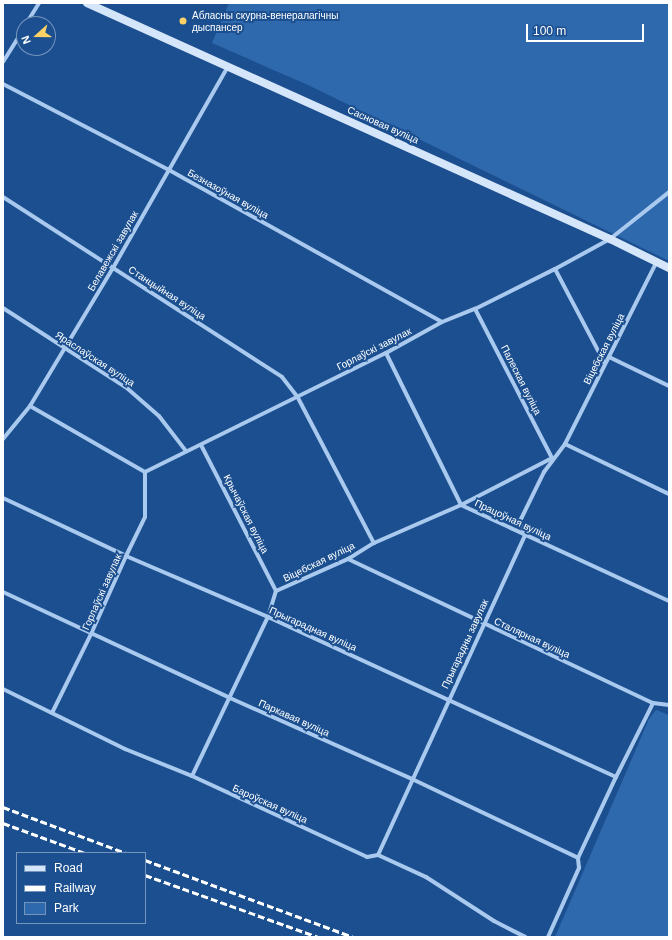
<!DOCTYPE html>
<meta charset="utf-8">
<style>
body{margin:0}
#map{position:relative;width:672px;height:940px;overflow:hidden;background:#1b4f8f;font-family:Arial,sans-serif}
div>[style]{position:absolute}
.green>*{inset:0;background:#2e69ad}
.street>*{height:4px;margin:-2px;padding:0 2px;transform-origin:2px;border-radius:2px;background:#a9c9ee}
.secondary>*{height:8px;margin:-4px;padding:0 4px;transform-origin:4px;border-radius:4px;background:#d6e6fa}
.rail>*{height:2.5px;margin-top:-1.25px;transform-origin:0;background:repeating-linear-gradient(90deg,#fff 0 7px,transparent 0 10px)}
.dots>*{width:11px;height:11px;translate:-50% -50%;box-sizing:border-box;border:2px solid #1b4f8f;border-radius:50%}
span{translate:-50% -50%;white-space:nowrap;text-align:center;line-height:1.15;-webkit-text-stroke:4px #1b4f8f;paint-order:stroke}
.poi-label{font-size:10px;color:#fff}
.left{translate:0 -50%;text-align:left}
.street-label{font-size:10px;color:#fff}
.frame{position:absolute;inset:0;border:4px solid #fff;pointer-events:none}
.legend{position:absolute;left:16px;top:852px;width:130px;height:72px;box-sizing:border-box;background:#1b4f8f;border:1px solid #7695bc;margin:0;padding:5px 7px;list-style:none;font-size:12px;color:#fff}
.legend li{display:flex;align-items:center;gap:8px;height:20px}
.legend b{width:20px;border:1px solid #7695bc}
.north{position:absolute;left:16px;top:16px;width:40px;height:40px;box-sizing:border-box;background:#1b4f8f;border:1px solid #7695bc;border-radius:50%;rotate:249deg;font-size:11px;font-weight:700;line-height:16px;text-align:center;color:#fff}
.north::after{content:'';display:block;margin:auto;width:14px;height:18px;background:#ffd166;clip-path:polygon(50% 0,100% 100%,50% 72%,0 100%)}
.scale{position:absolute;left:526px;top:24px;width:118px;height:18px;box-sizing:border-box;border:2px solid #fff;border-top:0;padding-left:5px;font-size:12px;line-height:14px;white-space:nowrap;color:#fff;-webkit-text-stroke:3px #1b4f8f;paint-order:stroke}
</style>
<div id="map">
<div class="green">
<i style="clip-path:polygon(229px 3px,669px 3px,669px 261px,308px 85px,212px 43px)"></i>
<i style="clip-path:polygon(656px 710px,669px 715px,669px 937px,555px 937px,649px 719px)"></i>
</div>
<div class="street">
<i style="left:26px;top:24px;width:25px;rotate:-58deg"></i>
<i style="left:3px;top:62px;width:40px;rotate:-58deg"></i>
<i style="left:3px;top:84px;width:187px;rotate:27.4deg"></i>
<i style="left:169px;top:170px;width:312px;rotate:29.1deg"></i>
<i style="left:3px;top:197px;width:332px;rotate:32.8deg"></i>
<i style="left:282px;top:377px;width:24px;rotate:52deg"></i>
<i style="left:297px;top:396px;width:166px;rotate:62.4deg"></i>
<i style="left:555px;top:269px;width:107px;rotate:62.2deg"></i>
<i style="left:3px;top:308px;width:149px;rotate:32.9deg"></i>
<i style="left:128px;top:389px;width:41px;rotate:41.1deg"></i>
<i style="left:159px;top:416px;width:44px;rotate:52.4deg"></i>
<i style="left:386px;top:353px;width:169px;rotate:63.7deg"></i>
<i style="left:461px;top:505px;width:229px;rotate:24.8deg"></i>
<i style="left:609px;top:357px;width:67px;rotate:25.8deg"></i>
<i style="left:30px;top:406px;width:133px;rotate:29.9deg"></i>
<i style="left:3px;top:439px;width:43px;rotate:-50.7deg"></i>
<i style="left:30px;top:406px;width:161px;rotate:-59deg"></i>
<i style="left:113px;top:268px;width:232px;rotate:-60.3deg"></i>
<i style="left:565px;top:444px;width:115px;rotate:25.7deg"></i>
<i style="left:201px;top:445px;width:164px;rotate:62.8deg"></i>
<i style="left:145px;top:472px;width:269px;rotate:-26.3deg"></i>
<i style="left:386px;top:353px;width:64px;rotate:-29deg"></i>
<i style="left:442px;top:322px;width:35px;rotate:-22deg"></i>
<i style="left:475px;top:309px;width:89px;rotate:-26.6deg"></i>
<i style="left:555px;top:269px;width:63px;rotate:-28.6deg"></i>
<i style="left:610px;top:239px;width:75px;rotate:-38.5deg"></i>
<i style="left:3px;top:498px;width:136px;rotate:25.2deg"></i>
<i style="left:126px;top:556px;width:155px;rotate:23.2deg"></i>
<i style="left:268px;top:617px;width:383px;rotate:24.7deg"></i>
<i style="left:348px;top:559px;width:337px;rotate:25.3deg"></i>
<i style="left:653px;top:703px;width:16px;rotate:7deg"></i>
<i style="left:3px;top:592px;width:251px;rotate:25deg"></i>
<i style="left:230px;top:698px;width:199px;rotate:24deg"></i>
<i style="left:412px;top:779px;width:184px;rotate:25.4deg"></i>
<i style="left:3px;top:689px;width:136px;rotate:26.2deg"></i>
<i style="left:125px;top:749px;width:72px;rotate:21.9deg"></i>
<i style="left:192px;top:776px;width:193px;rotate:24.8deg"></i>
<i style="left:367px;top:857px;width:11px;rotate:-10deg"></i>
<i style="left:378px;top:855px;width:53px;rotate:24.6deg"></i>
<i style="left:426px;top:877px;width:81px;rotate:32.9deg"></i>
<i style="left:494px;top:921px;width:35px;rotate:27deg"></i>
<i style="left:52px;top:713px;width:88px;rotate:-63.7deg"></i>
<i style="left:91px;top:634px;width:85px;rotate:-65.8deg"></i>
<i style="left:126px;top:556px;width:43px;rotate:-64deg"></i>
<i style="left:145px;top:517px;width:45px;rotate:-90deg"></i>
<i style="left:192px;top:776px;width:176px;rotate:-64.5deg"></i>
<i style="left:268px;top:617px;width:27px;rotate:-73deg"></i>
<i style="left:276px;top:591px;width:79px;rotate:-24deg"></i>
<i style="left:348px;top:559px;width:31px;rotate:-32deg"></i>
<i style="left:374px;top:543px;width:95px;rotate:-23.6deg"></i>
<i style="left:461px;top:505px;width:102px;rotate:-27.3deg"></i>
<i style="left:552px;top:458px;width:168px;rotate:-117.3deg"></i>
<i style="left:378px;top:855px;width:352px;rotate:-65.3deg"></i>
<i style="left:525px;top:535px;width:15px;rotate:-110deg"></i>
<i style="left:520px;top:521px;width:55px;rotate:-63.9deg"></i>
<i style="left:544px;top:472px;width:35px;rotate:-53deg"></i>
<i style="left:565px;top:444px;width:205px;rotate:-63.3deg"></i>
<i style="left:548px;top:937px;width:76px;rotate:-65.8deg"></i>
<i style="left:579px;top:868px;width:10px;rotate:-96deg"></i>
<i style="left:578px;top:858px;width:89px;rotate:-64.9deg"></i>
<i style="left:616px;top:777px;width:83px;rotate:-63.4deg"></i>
</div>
<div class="secondary">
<i style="left:87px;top:3px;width:574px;rotate:24.29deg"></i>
<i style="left:610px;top:239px;width:66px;rotate:26.2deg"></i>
</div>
<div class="rail">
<i style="left:3px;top:807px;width:131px;rotate:20.5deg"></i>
<i style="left:3px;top:823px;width:87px;rotate:20.1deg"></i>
<i style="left:145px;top:860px;width:222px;rotate:20.3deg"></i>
<i style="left:145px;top:875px;width:184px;rotate:19.7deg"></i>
</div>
<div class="dots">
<i style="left:183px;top:21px;background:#ffd166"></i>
</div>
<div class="poi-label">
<span class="left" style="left:192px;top:21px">Абласны скурна-венералагічны<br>дыспансер</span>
</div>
<div class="street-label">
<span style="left:383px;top:125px;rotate:24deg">Сасновая вуліца</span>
<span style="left:228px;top:194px;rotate:29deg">Безназоўная вуліца</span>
<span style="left:113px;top:251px;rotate:-60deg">Белавежскі завулак</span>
<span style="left:167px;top:293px;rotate:33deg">Станцыйная вуліца</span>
<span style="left:374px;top:349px;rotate:-27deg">Горлаўскі завулак</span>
<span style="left:604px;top:349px;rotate:-63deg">Віцебская вуліца</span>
<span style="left:95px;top:359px;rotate:33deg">Яраслаўская вуліца</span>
<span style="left:521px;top:380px;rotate:63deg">Палеская вуліца</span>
<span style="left:246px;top:514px;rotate:63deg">Крычаўская вуліца</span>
<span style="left:513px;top:520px;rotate:25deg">Працоўная вуліца</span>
<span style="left:319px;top:562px;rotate:-26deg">Віцебская вуліца</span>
<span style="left:102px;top:592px;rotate:-66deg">Горлаўскі завулак</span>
<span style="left:313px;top:629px;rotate:24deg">Прыгарадная вуліца</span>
<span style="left:532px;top:638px;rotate:25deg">Сталярная вуліца</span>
<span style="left:465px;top:644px;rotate:-65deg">Прыгарадны завулак</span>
<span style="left:294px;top:718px;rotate:24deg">Паркавая вуліца</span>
<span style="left:270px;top:804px;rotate:24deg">Бароўская вуліца</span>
</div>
<div class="frame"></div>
<ul class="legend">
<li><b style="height:5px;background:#d6e6fa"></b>Road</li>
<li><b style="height:5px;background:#fff"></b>Railway</li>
<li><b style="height:11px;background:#2e69ad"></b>Park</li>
</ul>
<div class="north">N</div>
<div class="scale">100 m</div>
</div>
